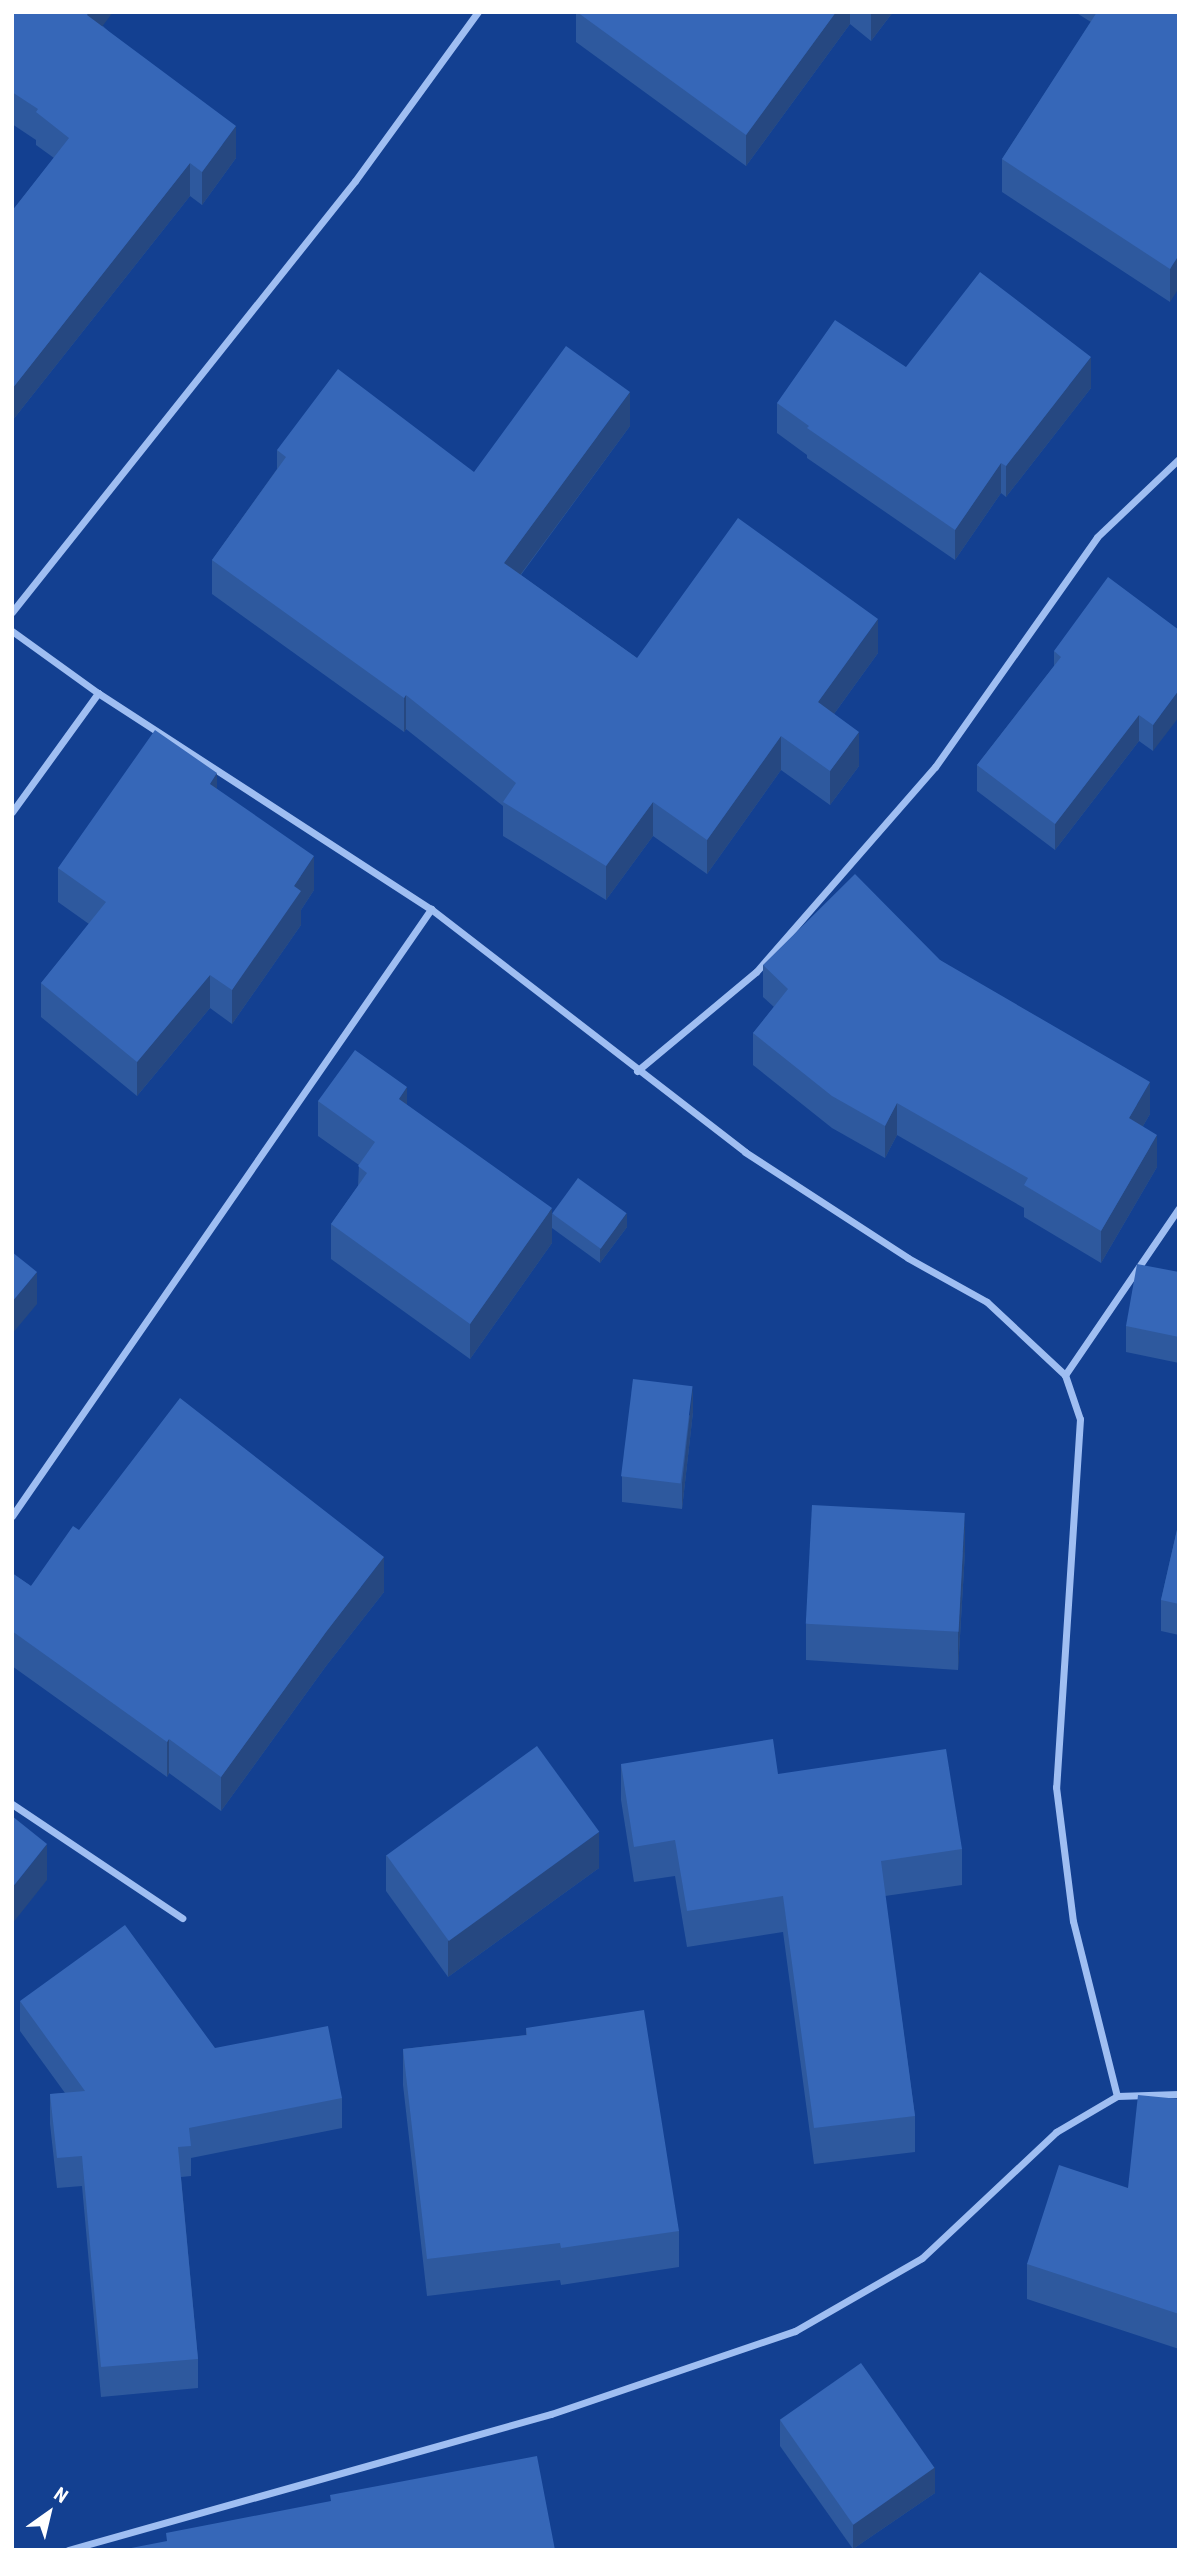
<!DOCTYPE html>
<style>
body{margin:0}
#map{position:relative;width:1191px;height:2562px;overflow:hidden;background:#134091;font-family:"Roboto Condensed",sans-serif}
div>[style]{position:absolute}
.street>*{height:7px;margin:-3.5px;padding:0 3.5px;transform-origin:3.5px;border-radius:3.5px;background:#9fbef2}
.wall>*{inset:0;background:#2e599e}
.shaded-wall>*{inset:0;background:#264881}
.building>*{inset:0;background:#3667b8;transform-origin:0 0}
span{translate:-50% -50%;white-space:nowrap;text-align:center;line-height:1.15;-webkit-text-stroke:5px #134091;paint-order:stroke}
.frame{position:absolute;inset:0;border:14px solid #fff;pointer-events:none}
.north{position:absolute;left:14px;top:2478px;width:70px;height:70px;-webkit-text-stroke:5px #134091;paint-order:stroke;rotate:34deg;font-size:19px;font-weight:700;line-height:28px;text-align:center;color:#fff}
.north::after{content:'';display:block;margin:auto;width:24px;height:32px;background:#fff;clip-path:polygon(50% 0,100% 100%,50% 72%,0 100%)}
</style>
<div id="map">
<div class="street">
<i style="left:12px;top:612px;width:551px;rotate:-51.49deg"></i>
<i style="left:355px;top:181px;width:209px;rotate:-54deg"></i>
<i style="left:12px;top:631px;width:106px;rotate:35.8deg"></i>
<i style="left:98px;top:693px;width:397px;rotate:33deg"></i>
<i style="left:431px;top:909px;width:397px;rotate:37.7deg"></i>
<i style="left:745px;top:1152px;width:194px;rotate:33deg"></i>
<i style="left:908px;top:1258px;width:90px;rotate:29.1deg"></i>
<i style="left:987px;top:1302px;width:107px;rotate:43.1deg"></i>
<i style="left:1065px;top:1375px;width:46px;rotate:71.2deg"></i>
<i style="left:1080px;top:1419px;width:369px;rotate:93.7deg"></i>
<i style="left:1056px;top:1787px;width:135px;rotate:82.8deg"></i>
<i style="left:1073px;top:1921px;width:180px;rotate:75.9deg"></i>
<i style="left:12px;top:812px;width:147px;rotate:-54.1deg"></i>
<i style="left:637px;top:1071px;width:155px;rotate:-39.8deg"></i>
<i style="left:756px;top:972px;width:272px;rotate:-48.9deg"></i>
<i style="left:935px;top:767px;width:281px;rotate:-54.8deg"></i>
<i style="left:1097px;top:537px;width:113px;rotate:-43.6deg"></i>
<i style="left:1065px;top:1375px;width:202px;rotate:-55.7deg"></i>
<i style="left:12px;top:1516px;width:738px;rotate:-55.38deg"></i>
<i style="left:12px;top:1804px;width:205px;rotate:33.8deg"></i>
<i style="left:68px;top:2550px;width:502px;rotate:-15.73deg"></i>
<i style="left:551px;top:2414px;width:258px;rotate:-18.8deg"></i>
<i style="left:795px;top:2331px;width:146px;rotate:-29.9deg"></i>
<i style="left:922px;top:2258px;width:184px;rotate:-43.2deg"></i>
<i style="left:1056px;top:2132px;width:71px;rotate:-30.5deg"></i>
<i style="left:1117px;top:2096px;width:62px;rotate:-1.8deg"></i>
</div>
<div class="wall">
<i style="clip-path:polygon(12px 12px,103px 26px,236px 158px,202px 205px,190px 196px,12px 421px,12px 211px,54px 158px,36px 145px,36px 140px,12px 124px)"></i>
<i style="clip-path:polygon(576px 12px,893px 12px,871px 41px,850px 24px,746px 166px,576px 42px)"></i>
<i style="clip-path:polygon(1075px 12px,1179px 12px,1170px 302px,1002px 192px,1002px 159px,1091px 22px)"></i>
<i style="clip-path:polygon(906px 367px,1091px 388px,1006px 497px,1001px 493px,955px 560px,807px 458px,807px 455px,777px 433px,777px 403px)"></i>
<i style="clip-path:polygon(630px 426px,521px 575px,637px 658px,878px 653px,834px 714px,859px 766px,830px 805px,781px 770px,707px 874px,653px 836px,606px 900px,503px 836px,503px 806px,406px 729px,404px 732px,212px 594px,212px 560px,277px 469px,277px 450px,474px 472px)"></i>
<i style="clip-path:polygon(1179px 630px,1153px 751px,1139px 741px,1055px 850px,977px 791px,977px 765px,1054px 666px,1054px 651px)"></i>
<i style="clip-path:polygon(217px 789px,314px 890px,301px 910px,301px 925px,232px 1024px,210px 1008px,137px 1096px,41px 1017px,41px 983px,89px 924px,58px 902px,58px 868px)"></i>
<i style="clip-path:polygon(940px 960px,1150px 1114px,1143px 1126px,1157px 1167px,1101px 1263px,1024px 1217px,1024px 1208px,897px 1135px,885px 1158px,832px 1128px,753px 1065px,753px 1033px,774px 1007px,763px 997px,763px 965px)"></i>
<i style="clip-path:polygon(318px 1101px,407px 1105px,552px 1214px,627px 1227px,600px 1263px,552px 1228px,552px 1243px,470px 1359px,331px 1259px,331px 1224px,358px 1186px,359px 1165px,318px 1136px)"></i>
<i style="clip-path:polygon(1179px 1272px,1179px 1363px,1126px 1352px,1126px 1326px)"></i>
<i style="clip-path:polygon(693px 1412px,682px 1509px,622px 1502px,622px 1476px)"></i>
<i style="clip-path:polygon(1179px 1521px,1179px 1635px,1161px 1631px,1161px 1600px)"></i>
<i style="clip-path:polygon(79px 1530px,384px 1592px,326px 1666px,221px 1811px,169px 1773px,167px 1777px,12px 1666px,12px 1573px,31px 1586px)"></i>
<i style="clip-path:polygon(965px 1551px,958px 1670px,806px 1660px,806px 1624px)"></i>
<i style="clip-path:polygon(621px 1764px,778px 1774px,962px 1849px,962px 1885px,885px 1896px,915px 2116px,915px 2152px,814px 2164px,783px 1932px,687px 1947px,675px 1876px,634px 1882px,621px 1800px)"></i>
<i style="clip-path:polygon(386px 1855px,599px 1868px,448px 1977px,386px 1891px)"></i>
<i style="clip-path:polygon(20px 2001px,215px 2048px,342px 2098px,342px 2128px,191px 2158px,191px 2176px,181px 2177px,198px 2359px,198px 2388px,101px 2397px,82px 2186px,57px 2188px,50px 2124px,50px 2094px,65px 2093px,20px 2031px)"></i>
<i style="clip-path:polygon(526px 2028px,679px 2231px,679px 2267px,561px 2285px,560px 2280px,427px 2296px,403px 2085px,403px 2049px,526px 2035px)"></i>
<i style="clip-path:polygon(1179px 2099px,1179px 2349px,1027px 2299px,1027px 2264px,1128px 2188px)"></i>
<i style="clip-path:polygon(780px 2420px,935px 2493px,853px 2549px,780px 2446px)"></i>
</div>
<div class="shaded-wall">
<i style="clip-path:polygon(89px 12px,113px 12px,87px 47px,87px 15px)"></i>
<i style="clip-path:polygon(836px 12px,850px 12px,850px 24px,746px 166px,746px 135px)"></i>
<i style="clip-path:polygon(871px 12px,893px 12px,871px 41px)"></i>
<i style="clip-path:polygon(236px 126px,236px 158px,202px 205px,202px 172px)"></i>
<i style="clip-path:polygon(190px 163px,190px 196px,12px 421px,12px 389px)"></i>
<i style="clip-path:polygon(1179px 255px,1179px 288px,1170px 302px,1170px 269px)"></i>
<i style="clip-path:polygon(1091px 357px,1091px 388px,1006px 497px,1006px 466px)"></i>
<i style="clip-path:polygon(630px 392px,630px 426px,504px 597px,504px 563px)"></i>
<i style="clip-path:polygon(1001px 463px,1001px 493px,955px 560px,955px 530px)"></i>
<i style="clip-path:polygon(878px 619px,878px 653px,818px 736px,818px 702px)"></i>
<i style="clip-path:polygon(1179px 690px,1179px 717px,1153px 751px,1153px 725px)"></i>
<i style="clip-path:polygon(406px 695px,406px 729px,404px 732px,404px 698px)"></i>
<i style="clip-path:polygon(1139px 715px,1139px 741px,1055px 850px,1055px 824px)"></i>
<i style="clip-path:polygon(859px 732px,859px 766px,830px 805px,830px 771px)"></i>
<i style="clip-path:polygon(781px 736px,781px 770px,707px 874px,707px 840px)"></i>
<i style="clip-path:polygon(217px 773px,217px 807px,210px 784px)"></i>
<i style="clip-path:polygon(653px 802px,653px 836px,606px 900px,606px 866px)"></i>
<i style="clip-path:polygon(314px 856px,314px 890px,301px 910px,301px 925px,232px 1024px,232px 990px,294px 886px)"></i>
<i style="clip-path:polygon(210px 975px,210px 1008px,137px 1096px,137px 1062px)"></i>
<i style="clip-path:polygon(1150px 1082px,1150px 1114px,1129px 1150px,1129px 1118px)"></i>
<i style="clip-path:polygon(407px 1087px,407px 1122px,399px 1099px)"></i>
<i style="clip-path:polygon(897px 1103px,897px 1135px,885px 1158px,885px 1126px)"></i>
<i style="clip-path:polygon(1157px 1135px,1157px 1167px,1101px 1263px,1101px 1231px)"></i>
<i style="clip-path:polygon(552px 1208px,552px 1243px,470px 1359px,470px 1324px)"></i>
<i style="clip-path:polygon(627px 1213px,627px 1227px,600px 1263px,600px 1249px)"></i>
<i style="clip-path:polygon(37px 1272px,37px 1304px,12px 1334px,12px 1302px)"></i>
<i style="clip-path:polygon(693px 1386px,693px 1412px,682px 1509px,682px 1483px)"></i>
<i style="clip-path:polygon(965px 1514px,965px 1551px,958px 1670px,958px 1633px)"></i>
<i style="clip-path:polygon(384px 1557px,384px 1592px,326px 1666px,221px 1811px,221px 1777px,326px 1632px)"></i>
<i style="clip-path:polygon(169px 1739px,169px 1773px,167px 1777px,167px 1742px)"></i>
<i style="clip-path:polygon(599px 1832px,599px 1868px,448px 1977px,448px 1940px)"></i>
<i style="clip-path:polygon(47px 1844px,47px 1880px,12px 1924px,12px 1888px)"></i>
<i style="clip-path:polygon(935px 2467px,935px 2493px,853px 2549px,853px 2523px)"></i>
</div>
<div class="building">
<i style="clip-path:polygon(12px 12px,89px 12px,87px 15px,236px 126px,202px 172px,190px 163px,12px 389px,12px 211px,69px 138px,36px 112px,38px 109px,12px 92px)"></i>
<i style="clip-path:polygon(577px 12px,836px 12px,746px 135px)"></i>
<i style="clip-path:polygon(1097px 12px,1179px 12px,1179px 255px,1170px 269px,1002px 159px)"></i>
<i style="clip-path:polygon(980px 272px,1091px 357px,1006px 466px,1001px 463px,955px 530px,807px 428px,809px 426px,777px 403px,835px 320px,906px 367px)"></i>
<i style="clip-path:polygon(566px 346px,630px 392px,504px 563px,637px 658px,738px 518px,878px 619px,818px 702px,859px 732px,830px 771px,781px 736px,707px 840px,653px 802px,606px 866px,503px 802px,516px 783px,406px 695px,404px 698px,212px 560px,286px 457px,277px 450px,338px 369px,474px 472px)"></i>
<i style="clip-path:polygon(1108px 577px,1179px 630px,1179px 690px,1153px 725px,1139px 715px,1055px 824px,977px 765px,1061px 657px,1054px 651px)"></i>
<i style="clip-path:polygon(155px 730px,217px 773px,210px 784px,314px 856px,294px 886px,301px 891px,232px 990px,210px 975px,137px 1062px,41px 983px,106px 902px,58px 868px)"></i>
<i style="clip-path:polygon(855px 874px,940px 960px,1150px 1082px,1129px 1118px,1157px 1135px,1101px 1231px,1024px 1185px,1028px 1178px,897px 1103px,885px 1126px,832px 1096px,753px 1033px,788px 989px,763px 965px)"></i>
<i style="clip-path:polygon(355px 1050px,407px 1087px,399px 1099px,552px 1208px,470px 1324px,331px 1224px,367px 1173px,358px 1166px,375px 1142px,318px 1101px)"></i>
<i style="left:578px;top:1178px;width:60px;height:44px;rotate:36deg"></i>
<i style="clip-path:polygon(12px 1252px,37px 1272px,12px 1302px)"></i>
<i style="clip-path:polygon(1137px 1264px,1179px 1272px,1179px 1337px,1126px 1326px)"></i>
<i style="left:633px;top:1379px;width:60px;height:98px;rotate:7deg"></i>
<i style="clip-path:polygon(180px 1398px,384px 1557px,326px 1632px,221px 1777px,169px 1739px,167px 1742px,12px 1631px,12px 1573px,31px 1586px,73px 1526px,79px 1530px)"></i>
<i style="left:812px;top:1505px;width:153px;height:119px;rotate:3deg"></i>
<i style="clip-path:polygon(1179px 1521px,1179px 1604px,1161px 1600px)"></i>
<i style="clip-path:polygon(773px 1739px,778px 1774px,946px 1749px,962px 1849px,881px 1861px,915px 2116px,814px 2128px,783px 1896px,687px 1911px,675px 1840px,634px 1847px,621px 1764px)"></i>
<i style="left:537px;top:1746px;width:106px;height:186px;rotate:54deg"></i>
<i style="clip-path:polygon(12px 1816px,47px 1844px,12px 1888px)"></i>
<i style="clip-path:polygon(125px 1925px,215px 2048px,328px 2026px,342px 2098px,189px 2128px,191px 2146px,178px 2147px,198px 2359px,101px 2367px,82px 2156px,57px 2158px,50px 2094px,85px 2091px,20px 2001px)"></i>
<i style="clip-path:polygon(644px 2010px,679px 2231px,561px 2248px,560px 2243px,427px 2259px,403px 2049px,527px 2035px,526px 2028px)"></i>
<i style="clip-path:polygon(1138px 2095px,1179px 2099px,1179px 2314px,1027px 2264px,1059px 2165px,1128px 2188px)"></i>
<i style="left:861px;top:2363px;width:128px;height:99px;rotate:55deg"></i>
<i style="clip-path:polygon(537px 2456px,555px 2550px,121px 2550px,167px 2541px,166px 2533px,331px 2501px,330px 2495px)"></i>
</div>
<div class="frame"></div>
<div class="north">N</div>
</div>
